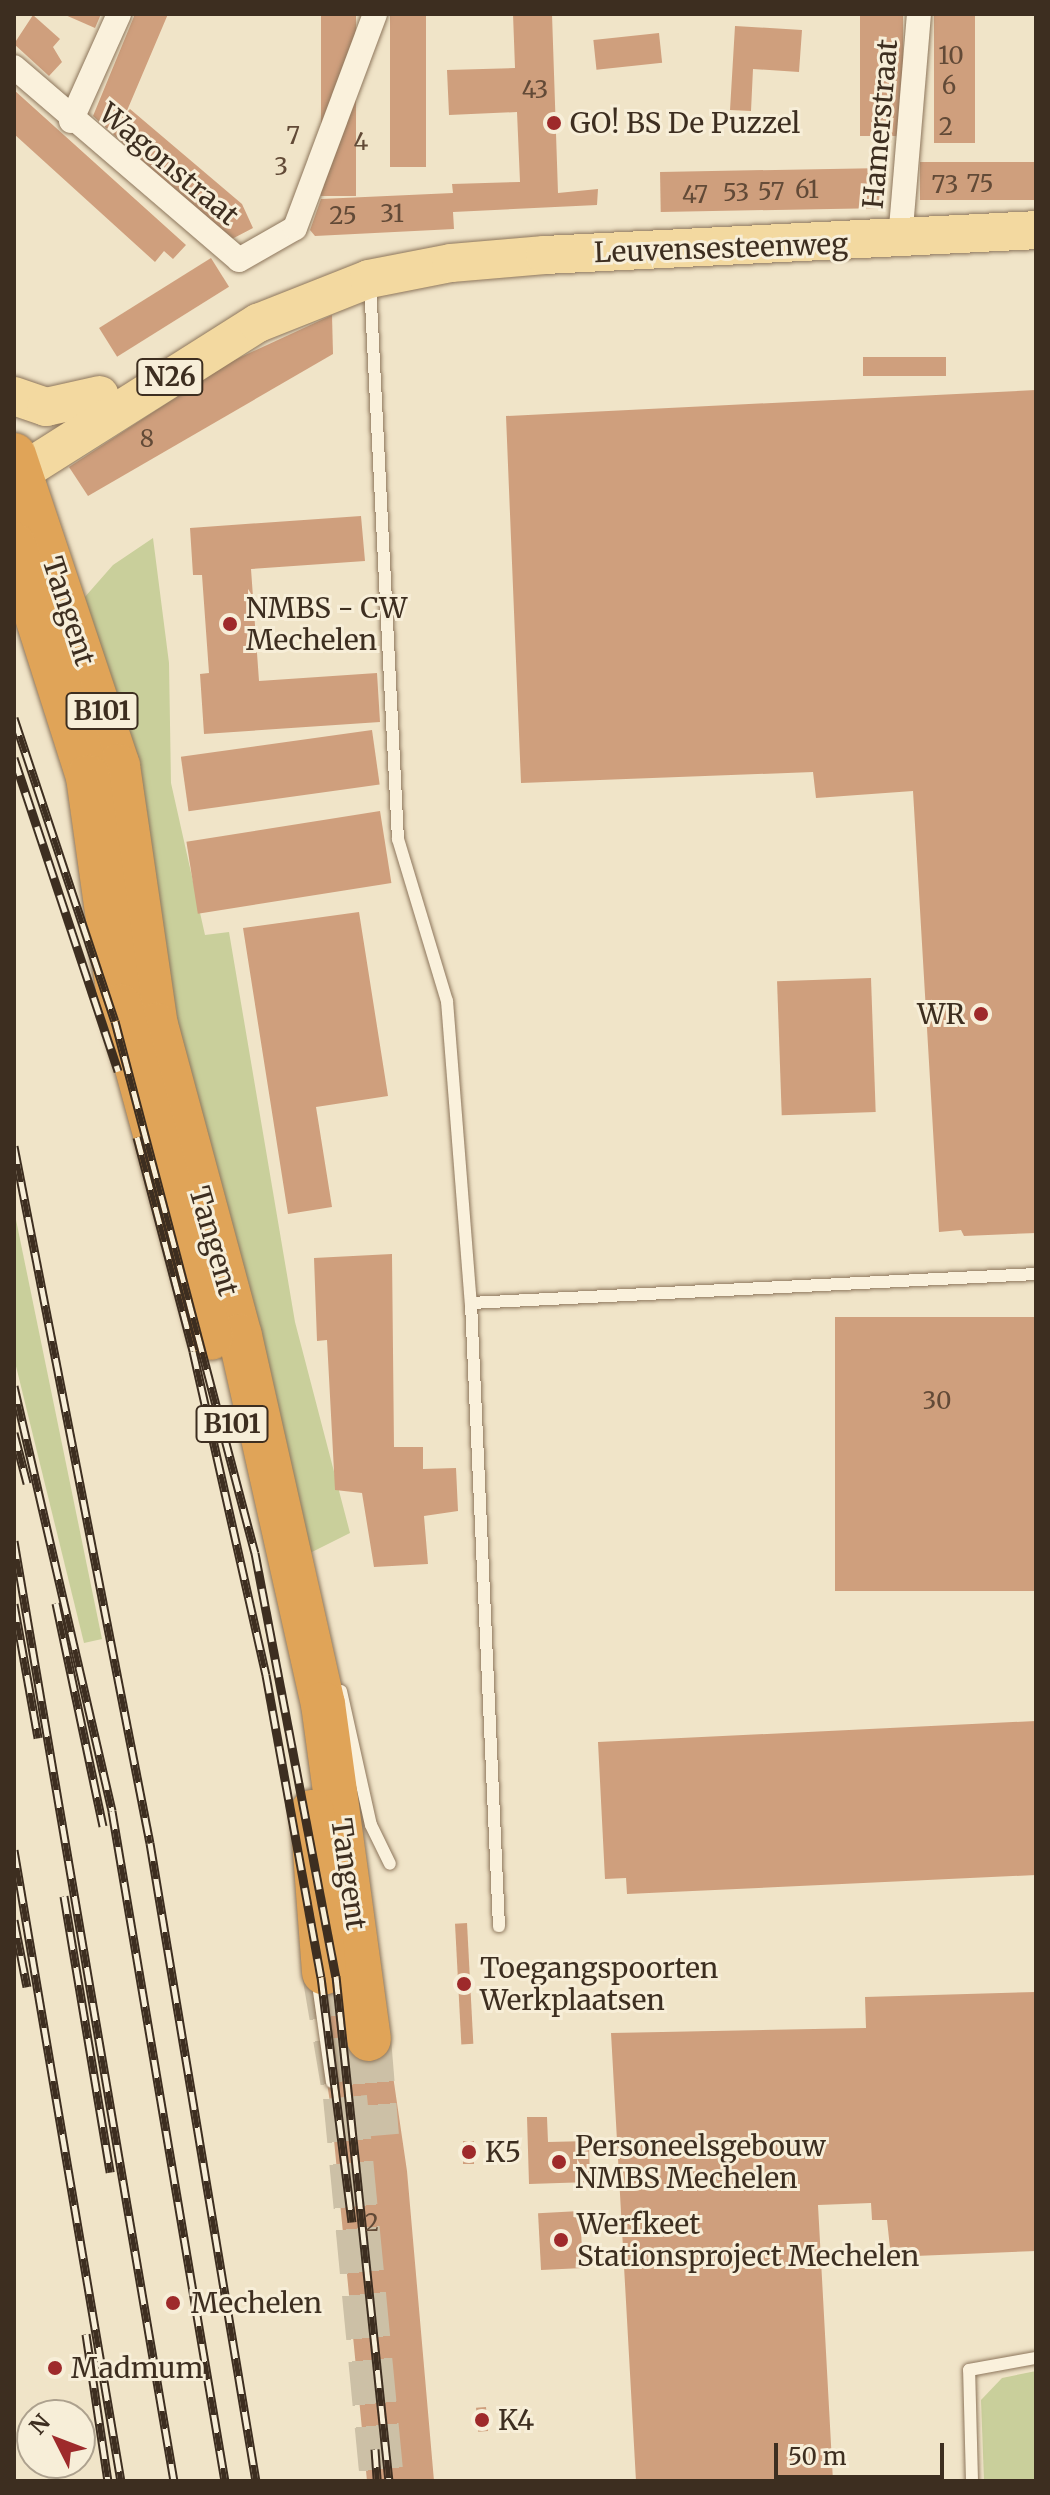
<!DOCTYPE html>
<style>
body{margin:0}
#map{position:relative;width:1050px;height:2495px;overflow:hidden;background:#f0e4c8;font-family:Merriweather,serif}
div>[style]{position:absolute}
.green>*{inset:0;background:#c9cf9b}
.building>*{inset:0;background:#cf9f7d;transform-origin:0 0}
.highway-tunnel>*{height:44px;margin-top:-22px;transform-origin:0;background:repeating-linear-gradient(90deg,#ccc0a6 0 44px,transparent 0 66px)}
.roads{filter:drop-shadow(0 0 2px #8d765c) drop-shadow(0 0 2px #8d765c)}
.lane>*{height:12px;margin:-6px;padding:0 6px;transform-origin:6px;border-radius:6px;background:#faf1dc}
.street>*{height:24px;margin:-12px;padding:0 12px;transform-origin:12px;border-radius:12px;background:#faf1dc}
.primary>*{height:38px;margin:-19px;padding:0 19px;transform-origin:19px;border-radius:19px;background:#f3d9a0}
.highway>*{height:44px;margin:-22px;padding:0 22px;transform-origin:22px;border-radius:22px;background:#e0a458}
.rail>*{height:9px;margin-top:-4.5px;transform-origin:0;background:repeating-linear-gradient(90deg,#f7eed8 0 18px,#3d2e20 0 36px);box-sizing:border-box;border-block:2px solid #3d2e20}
.dots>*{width:22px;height:22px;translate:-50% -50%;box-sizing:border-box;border:4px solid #f7eed8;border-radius:50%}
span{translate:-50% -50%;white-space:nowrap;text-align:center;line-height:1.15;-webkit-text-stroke:6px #f7eed8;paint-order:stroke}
.number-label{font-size:24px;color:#624a37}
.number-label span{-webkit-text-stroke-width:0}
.shield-label span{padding:2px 6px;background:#f7eed8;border:2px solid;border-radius:6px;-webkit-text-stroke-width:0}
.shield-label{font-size:26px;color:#3d2e20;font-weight:700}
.poi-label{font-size:28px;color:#3d2e20}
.left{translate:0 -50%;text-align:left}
.right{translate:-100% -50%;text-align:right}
.street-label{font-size:28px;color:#3d2e20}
.frame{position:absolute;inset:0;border:16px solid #3d2e20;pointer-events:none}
.north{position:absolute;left:16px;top:2399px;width:80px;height:80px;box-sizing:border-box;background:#f7eed8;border:2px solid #ada18e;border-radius:50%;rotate:312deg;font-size:22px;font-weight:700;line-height:32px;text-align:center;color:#3d2e20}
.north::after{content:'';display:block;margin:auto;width:28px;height:36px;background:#9e2a2b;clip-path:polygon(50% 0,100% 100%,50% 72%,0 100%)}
.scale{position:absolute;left:774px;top:2443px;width:170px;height:36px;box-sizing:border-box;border:4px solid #3d2e20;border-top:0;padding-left:10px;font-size:24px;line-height:28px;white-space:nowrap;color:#3d2e20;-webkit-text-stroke:6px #f7eed8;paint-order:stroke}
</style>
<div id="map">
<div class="green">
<i style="clip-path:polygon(153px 538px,169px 663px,171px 783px,205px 935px,229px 932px,295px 1322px,350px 1533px,310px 1553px,71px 733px,84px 598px,113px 565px)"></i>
<i style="clip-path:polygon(14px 1210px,102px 1639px,84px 1643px,14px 1358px)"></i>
<i style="clip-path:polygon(1036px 2371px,1036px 2481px,984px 2481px,981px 2400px,1002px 2378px)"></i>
</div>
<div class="building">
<i style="clip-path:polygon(63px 14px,101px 14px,95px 28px)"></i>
<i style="clip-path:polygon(135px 14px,168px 14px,126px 113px,130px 109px,242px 204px,253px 228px,230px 240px,93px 116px)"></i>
<i style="left:321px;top:14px;width:35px;height:182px"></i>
<i style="left:390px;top:14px;width:36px;height:153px"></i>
<i style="clip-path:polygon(513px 14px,552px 14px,558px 193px,598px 189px,597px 205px,453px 212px,454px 229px,315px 236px,310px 230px,321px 199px,453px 193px,452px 184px,520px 182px,517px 112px,449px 115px,447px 70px,515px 68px)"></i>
<i style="left:860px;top:14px;width:43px;height:122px"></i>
<i style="left:934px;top:14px;width:41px;height:129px"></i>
<i style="clip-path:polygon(33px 15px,60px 39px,53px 47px,62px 62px,49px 76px,14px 44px)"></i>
<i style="clip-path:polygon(735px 26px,802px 30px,799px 72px,753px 69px,751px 111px,730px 110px)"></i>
<i style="left:659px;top:33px;width:30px;height:66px;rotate:84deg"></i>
<i style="clip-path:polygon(14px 90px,186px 245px,173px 259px,164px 251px,155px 262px,14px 134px)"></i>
<i style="left:1036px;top:162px;width:38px;height:116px;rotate:90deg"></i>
<i style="left:885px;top:168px;width:40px;height:225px;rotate:89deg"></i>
<i style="left:211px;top:258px;width:34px;height:132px;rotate:58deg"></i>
<i style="clip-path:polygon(332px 315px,333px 354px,88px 496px,69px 467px,230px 362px)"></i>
<i style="left:946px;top:357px;width:19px;height:83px;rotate:90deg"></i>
<i style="clip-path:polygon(1036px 390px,1036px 1233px,964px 1236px,961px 1230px,939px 1232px,913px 791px,816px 798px,813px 772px,521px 783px,506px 416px)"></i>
<i style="clip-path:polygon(361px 516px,365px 561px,251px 569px,259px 681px,377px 673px,380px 722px,204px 734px,200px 674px,209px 673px,202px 575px,193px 575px,190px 528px)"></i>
<i style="left:372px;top:730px;width:55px;height:193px;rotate:82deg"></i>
<i style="left:380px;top:811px;width:73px;height:196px;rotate:81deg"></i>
<i style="clip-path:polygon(359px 912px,388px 1096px,316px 1107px,332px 1207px,288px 1214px,243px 928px)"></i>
<i style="left:871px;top:978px;width:134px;height:94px;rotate:88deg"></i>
<i style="clip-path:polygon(392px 1254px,394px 1447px,423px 1447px,423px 1469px,456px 1468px,458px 1511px,424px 1516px,428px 1564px,374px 1567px,362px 1493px,335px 1490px,327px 1340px,317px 1341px,314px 1258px)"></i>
<i style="left:1036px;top:1317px;width:274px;height:201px;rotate:90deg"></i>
<i style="clip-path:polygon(1036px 1721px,1036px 1875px,627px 1894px,626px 1878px,605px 1879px,598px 1742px)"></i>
<i style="clip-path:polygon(361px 1858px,407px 2171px,434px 2481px,367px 2481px,331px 2109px,295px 1874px)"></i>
<i style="left:467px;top:1923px;width:121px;height:12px;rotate:87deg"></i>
<i style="clip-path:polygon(1036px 1992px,1036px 2251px,891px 2257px,887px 2220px,872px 2220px,871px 2203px,818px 2205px,833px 2481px,636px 2481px,611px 2033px,866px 2028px,865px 1997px)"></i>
<i style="clip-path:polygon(527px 2117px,547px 2117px,548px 2142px,589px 2141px,590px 2182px,529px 2184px)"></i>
<i style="left:463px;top:2141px;width:11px;height:23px"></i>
<i style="left:580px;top:2211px;width:57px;height:42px;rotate:87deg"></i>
<i style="left:486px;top:2407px;width:24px;height:10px;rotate:85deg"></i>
</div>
<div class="highway-tunnel">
<i style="left:324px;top:1973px;width:126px;rotate:80.4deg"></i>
<i style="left:345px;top:2097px;width:386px;rotate:84.5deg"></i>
<i style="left:369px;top:2039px;width:97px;rotate:85.3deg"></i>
</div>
<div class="roads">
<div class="lane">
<i style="left:370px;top:283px;width:557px;rotate:87.12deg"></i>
<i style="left:398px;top:839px;width:169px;rotate:73.2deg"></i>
<i style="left:447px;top:1001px;width:303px;rotate:85.5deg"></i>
<i style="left:471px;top:1303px;width:624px;rotate:87.43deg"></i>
<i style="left:471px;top:1303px;width:566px;rotate:-2.94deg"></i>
<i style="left:341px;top:1691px;width:137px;rotate:77.4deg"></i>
<i style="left:371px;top:1825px;width:43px;rotate:64deg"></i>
<i style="left:317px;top:1977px;width:106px;rotate:81.9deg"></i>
<i style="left:972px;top:2481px;width:111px;rotate:-91.5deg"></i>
<i style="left:969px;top:2370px;width:68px;rotate:-10.2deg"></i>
</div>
<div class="street">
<i style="left:14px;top:67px;width:296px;rotate:40.6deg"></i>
<i style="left:239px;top:260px;width:64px;rotate:-29.7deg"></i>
<i style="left:295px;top:228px;width:228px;rotate:-69.5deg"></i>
<i style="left:71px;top:121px;width:117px;rotate:-65.8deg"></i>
<i style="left:900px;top:240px;width:227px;rotate:-85.2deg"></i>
</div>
<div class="primary">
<i style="left:14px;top:396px;width:34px;rotate:19deg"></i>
<i style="left:46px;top:407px;width:55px;rotate:-12.5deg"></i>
<i style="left:14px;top:477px;width:289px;rotate:-32.3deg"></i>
<i style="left:258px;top:323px;width:119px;rotate:-21.6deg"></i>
<i style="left:369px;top:279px;width:84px;rotate:-11deg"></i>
<i style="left:451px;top:263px;width:94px;rotate:-4.9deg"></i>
<i style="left:545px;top:255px;width:492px;rotate:-2.9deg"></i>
</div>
<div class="highway">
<i style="left:14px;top:455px;width:328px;rotate:71.5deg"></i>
<i style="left:118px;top:766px;width:262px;rotate:81.7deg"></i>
<i style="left:156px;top:1025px;width:322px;rotate:74.9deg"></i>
<i style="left:240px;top:1336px;width:377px;rotate:77.3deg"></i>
<i style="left:323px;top:1704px;width:338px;rotate:82.2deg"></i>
<i style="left:14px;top:545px;width:244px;rotate:72.3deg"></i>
<i style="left:88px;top:777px;width:231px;rotate:82deg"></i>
<i style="left:120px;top:1006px;width:344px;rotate:74.7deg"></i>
<i style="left:312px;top:1812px;width:161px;rotate:85.7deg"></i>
</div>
</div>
<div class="rail">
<i style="left:14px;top:718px;width:319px;rotate:71.6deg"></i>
<i style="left:115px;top:1021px;width:550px;rotate:75.26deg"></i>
<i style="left:255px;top:1553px;width:431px;rotate:79.2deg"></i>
<i style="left:336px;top:1976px;width:508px;rotate:84.01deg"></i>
<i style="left:14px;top:758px;width:330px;rotate:71.6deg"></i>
<i style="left:137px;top:1137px;width:221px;rotate:75.3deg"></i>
<i style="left:193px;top:1351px;width:332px;rotate:77.3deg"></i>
<i style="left:266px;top:1675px;width:307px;rotate:79.7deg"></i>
<i style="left:321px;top:1977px;width:247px;rotate:82.8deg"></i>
<i style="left:14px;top:1146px;width:710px;rotate:78.96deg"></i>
<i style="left:150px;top:1843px;width:647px;rotate:80.57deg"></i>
<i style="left:14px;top:1386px;width:436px;rotate:77deg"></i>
<i style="left:112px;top:1811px;width:679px;rotate:80.43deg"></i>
<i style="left:14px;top:1433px;width:52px;rotate:75.4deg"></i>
<i style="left:14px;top:1541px;width:954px;rotate:80.34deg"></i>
<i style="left:56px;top:1603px;width:228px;rotate:78.1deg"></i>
<i style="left:14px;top:1604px;width:136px;rotate:79.8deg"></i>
<i style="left:14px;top:1850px;width:640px;rotate:80.38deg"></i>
<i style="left:64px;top:1896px;width:280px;rotate:80.5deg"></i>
<i style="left:14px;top:1920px;width:68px;rotate:79deg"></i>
<i style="left:86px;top:2334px;width:149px;rotate:81.5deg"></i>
<i style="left:375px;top:2449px;width:32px;rotate:86deg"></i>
</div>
<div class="dots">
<i style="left:554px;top:123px;background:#9e2a2b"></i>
<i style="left:230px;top:624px;background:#9e2a2b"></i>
<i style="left:981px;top:1014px;background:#9e2a2b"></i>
<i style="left:464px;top:1984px;background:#9e2a2b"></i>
<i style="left:469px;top:2152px;background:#9e2a2b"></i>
<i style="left:559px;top:2162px;background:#9e2a2b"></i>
<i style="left:561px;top:2240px;background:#9e2a2b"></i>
<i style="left:173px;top:2303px;background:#9e2a2b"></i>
<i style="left:55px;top:2368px;background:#9e2a2b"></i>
<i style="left:482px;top:2420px;background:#9e2a2b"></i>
</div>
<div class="number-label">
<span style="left:951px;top:56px">10</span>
<span style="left:949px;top:86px">6</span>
<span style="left:535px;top:90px">43</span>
<span style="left:946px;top:127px">2</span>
<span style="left:293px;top:136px">7</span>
<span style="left:361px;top:142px">4</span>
<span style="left:281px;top:167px">3</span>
<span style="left:980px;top:184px">75</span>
<span style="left:945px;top:185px">73</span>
<span style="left:807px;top:190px">61</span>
<span style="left:771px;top:192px">57</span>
<span style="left:736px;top:193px">53</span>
<span style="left:695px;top:195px">47</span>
<span style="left:392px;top:214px">31</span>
<span style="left:343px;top:216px">25</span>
<span style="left:147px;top:439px">8</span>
<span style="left:937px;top:1401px">30</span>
<span style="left:372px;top:2223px">2</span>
</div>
<div class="shield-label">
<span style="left:170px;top:377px">N26</span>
<span style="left:102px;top:711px">B101</span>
<span style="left:232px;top:1424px">B101</span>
</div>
<div class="poi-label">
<span class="left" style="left:570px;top:123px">GO! BS De Puzzel</span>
<span class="left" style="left:246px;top:624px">NMBS - CW<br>Mechelen</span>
<span class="right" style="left:965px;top:1014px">WR</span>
<span class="left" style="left:480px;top:1984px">Toegangspoorten<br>Werkplaatsen</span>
<span class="left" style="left:575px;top:2162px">Personeelsgebouw<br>NMBS Mechelen</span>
<span class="left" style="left:485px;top:2152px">K5</span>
<span class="left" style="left:577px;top:2240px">Werfkeet<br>Stationsproject Mechelen</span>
<span class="left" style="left:191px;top:2303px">Mechelen</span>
<span class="left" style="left:71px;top:2368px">Madmum</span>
<span class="left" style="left:498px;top:2420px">K4</span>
</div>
<div class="street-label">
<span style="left:880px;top:124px;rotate:-85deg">Hamerstraat</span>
<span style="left:169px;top:164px;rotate:40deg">Wagonstraat</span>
<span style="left:721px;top:248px;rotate:-2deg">Leuvensesteenweg</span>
<span style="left:69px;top:611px;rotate:72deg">Tangent</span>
<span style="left:214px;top:1241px;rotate:74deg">Tangent</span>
<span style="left:349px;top:1874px;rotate:82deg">Tangent</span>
</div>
<div class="frame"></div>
<div class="north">N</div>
<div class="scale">50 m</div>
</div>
